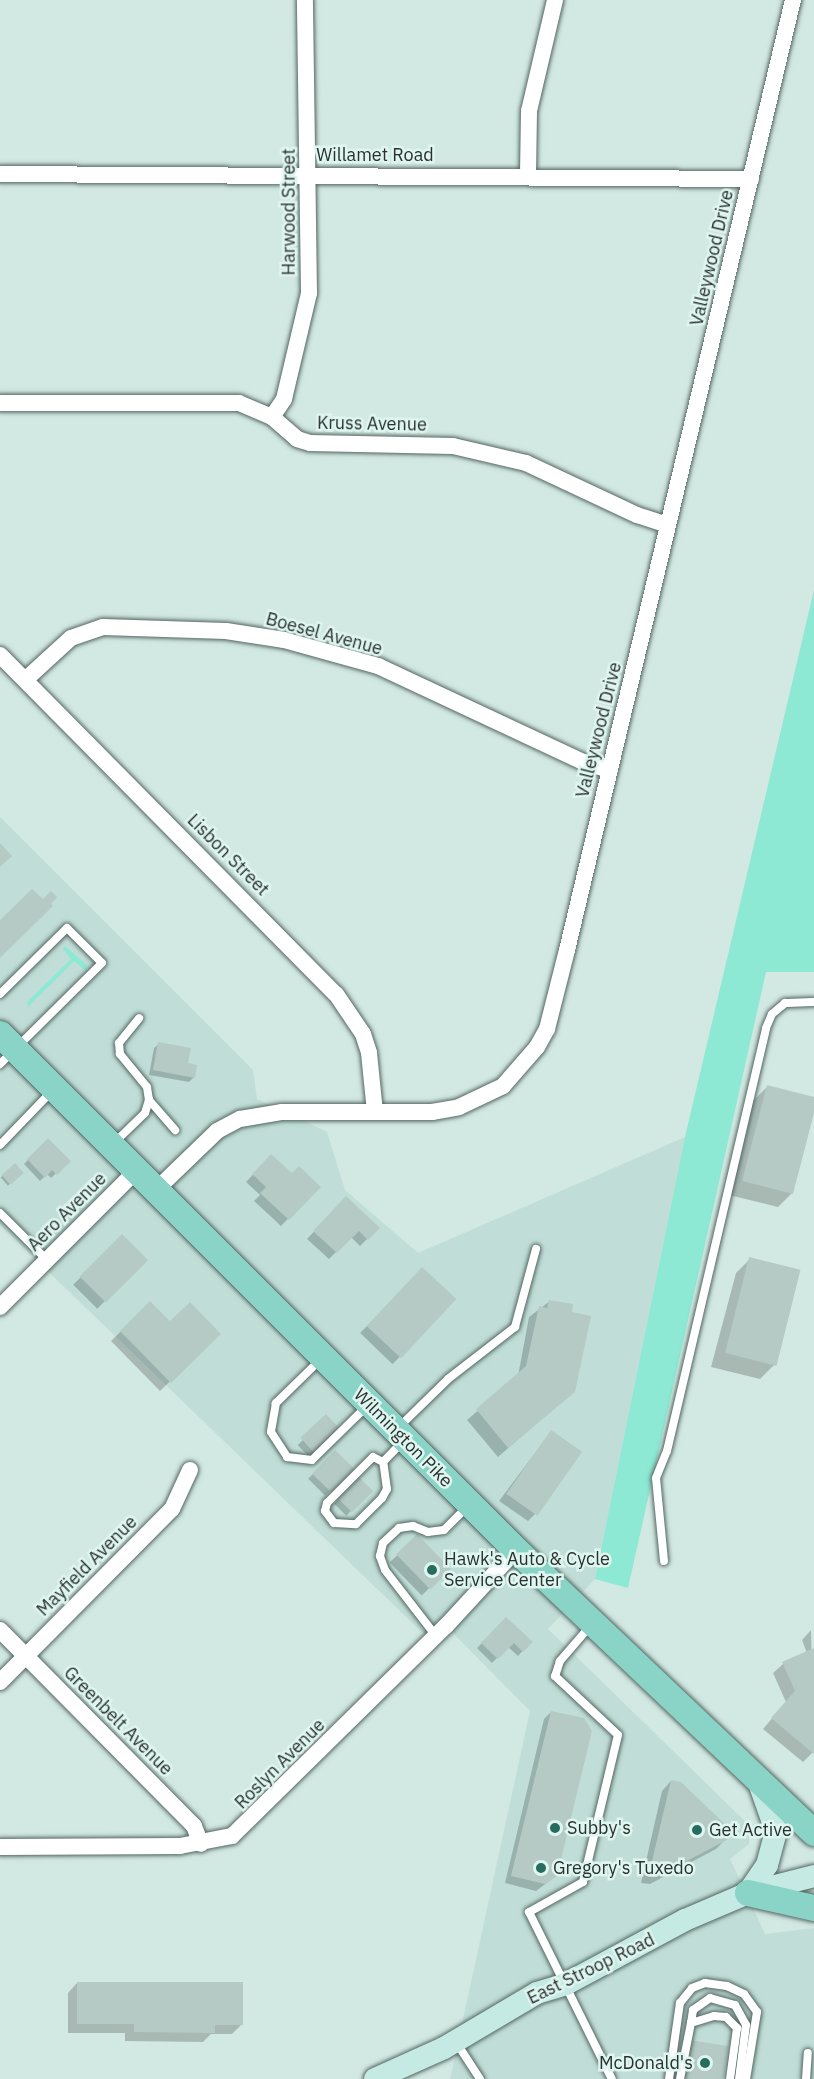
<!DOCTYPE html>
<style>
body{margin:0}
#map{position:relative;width:814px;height:2079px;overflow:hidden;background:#d2e8e2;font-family:"IBM Plex Sans",sans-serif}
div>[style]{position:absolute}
.built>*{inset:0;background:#c0ded7}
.green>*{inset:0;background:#8de8d4}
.shadow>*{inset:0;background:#0003;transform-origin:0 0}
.building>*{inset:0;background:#b5cac4;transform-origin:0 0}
.roads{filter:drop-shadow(0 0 2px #546662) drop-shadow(0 0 2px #546662)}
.service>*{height:8px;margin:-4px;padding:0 4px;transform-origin:4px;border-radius:4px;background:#fff}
.minor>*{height:16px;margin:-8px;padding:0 8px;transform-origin:8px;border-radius:8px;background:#fff}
.secondary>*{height:22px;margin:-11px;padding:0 11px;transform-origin:11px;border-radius:11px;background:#c4eae3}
.primary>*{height:26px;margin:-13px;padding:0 13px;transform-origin:13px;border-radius:13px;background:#8ad4c7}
.dots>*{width:16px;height:16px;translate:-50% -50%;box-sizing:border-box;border:3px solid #dff5ef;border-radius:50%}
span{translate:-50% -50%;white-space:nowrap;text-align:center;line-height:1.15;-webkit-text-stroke:5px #dff5ef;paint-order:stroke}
.street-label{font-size:18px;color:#29312f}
.poi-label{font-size:18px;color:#29312f}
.left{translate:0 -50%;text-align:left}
.right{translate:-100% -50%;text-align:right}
</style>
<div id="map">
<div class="built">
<i style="clip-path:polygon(0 817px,253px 1070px,257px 1099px,327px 1132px,345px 1190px,418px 1253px,685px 1137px,595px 1579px,548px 1629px,750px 1826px,749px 1844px,730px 1859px,765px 1934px,814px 1928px,814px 2079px,450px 2079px,530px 1711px,446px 1626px,431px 1641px,0 1225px)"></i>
</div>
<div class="green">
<i style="clip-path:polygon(814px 590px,814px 972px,766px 972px,628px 1588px,595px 1579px,685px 1137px)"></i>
<i style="clip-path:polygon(65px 946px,87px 965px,86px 971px,74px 961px,28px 1007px,27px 1002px,71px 959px,63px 949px)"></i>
</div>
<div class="shadow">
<i style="clip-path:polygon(159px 1044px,186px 1064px,194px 1077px,189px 1082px,149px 1075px,154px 1048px)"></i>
<i style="clip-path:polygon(767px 1087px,814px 1099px,792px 1193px,778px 1207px,729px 1195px,753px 1101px)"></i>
<i style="clip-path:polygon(48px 1140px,69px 1161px,51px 1178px,47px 1174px,40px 1181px,24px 1164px)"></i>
<i style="clip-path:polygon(271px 1156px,292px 1175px,319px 1187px,281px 1226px,254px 1201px,260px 1195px,246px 1182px)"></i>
<i style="left:15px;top:1165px;width:11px;height:19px;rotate:49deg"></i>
<i style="clip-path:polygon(346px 1198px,378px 1228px,360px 1246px,351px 1237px,329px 1259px,307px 1239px)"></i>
<i style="left:122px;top:1236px;width:34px;height:69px;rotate:45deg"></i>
<i style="clip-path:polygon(750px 1259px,774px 1365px,760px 1379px,711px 1367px,736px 1273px)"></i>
<i style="left:422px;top:1269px;width:45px;height:89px;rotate:44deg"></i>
<i style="clip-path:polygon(550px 1301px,567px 1397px,498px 1457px,467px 1420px,518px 1376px,529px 1317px)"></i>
<i style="clip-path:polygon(150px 1303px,170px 1324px,219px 1334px,160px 1391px,111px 1341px)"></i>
<i style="left:326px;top:1417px;width:17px;height:40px;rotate:45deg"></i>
<i style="clip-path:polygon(551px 1432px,535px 1514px,528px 1521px,499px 1501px)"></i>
<i style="left:335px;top:1452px;width:24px;height:38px;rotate:45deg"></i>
<i style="left:359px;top:1479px;width:17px;height:35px;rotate:45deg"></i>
<i style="left:417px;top:1536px;width:46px;height:38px;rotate:46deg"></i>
<i style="clip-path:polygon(506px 1619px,531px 1642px,518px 1656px,508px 1647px,492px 1663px,477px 1648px)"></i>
<i style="clip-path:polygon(811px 1630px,814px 1751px,803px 1762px,763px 1729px,786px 1702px,773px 1673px,783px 1664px,807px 1653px,802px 1640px)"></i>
<i style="clip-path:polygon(551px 1712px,556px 1876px,536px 1891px,505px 1883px,544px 1719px)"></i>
<i style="clip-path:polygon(671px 1781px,726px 1839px,716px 1849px,650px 1884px,641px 1883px,662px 1791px)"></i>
<i style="clip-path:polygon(77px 1983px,242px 2024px,232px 2034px,211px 2034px,203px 2042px,125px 2041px,125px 2033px,68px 2033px,68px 1993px)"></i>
</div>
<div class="building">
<i style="clip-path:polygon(0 843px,12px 856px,0 867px)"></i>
<i style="clip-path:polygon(32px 889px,43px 899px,51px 891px,57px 897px,51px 904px,53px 906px,0 958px,0 920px)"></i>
<i style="clip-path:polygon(158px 1042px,191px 1048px,188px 1063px,197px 1065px,195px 1078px,153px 1070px)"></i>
<i style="clip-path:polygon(767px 1085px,814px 1097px,814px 1113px,793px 1194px,742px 1181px)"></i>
<i style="clip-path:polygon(48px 1138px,71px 1161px,57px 1175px,52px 1170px,45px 1178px,27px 1159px)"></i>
<i style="clip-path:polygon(271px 1154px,292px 1173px,299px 1166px,321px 1187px,289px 1220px,260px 1193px,266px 1187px,252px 1174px)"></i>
<i style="left:15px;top:1163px;width:13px;height:18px;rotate:48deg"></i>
<i style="clip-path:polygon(346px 1196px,380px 1228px,368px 1240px,359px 1231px,337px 1253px,313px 1231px)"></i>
<i style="left:122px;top:1234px;width:37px;height:60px;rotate:45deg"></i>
<i style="left:749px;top:1257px;width:53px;height:99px;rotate:14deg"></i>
<i style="left:422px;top:1267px;width:47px;height:81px;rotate:43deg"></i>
<i style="clip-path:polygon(549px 1300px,573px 1304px,572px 1312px,591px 1316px,575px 1392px,508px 1448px,476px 1409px,526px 1366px,539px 1306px,547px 1308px)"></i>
<i style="clip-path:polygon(150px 1301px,170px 1321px,190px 1302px,221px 1334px,171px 1383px,120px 1331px)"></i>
<i style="left:326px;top:1414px;width:21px;height:35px;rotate:47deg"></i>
<i style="left:551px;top:1430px;width:38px;height:78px;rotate:35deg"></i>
<i style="left:335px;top:1450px;width:28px;height:33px;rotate:44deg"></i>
<i style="left:359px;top:1477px;width:20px;height:30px;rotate:45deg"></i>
<i style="left:417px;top:1534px;width:49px;height:29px;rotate:46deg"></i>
<i style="clip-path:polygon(506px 1617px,533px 1642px,523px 1652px,514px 1643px,498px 1659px,481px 1643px)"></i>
<i style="clip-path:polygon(814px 1648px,814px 1754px,771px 1718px,795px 1691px,782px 1662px)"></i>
<i style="clip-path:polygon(551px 1711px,584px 1718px,592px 1731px,557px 1876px,545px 1884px,511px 1876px)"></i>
<i style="clip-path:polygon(671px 1780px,681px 1782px,730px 1829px,727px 1840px,660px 1875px,649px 1874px)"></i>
<i style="clip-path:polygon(77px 1982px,243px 1982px,243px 2025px,215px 2025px,215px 2033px,134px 2032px,134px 2024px,77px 2024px)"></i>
<i style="clip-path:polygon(689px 2040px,728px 2046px,723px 2079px,683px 2079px)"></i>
</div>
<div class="roads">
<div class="service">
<i style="left:0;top:994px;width:94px;rotate:-44.6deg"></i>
<i style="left:67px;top:928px;width:49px;rotate:45deg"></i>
<i style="left:102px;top:963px;width:144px;rotate:135.3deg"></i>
<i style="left:149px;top:1100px;width:40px;rotate:49deg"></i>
<i style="left:114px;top:1143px;width:43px;rotate:-44.1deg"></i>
<i style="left:145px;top:1113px;width:14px;rotate:-73deg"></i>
<i style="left:149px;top:1100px;width:13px;rotate:-99deg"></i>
<i style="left:147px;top:1087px;width:43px;rotate:-129.3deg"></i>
<i style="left:120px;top:1054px;width:11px;rotate:-95deg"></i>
<i style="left:119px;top:1043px;width:32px;rotate:-51deg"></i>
<i style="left:0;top:1145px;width:75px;rotate:-46.1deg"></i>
<i style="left:0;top:1213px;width:66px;rotate:45deg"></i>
<i style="left:320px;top:1360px;width:62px;rotate:135.7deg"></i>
<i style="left:276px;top:1403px;width:29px;rotate:100deg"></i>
<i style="left:271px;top:1432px;width:30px;rotate:57deg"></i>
<i style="left:287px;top:1457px;width:25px;rotate:7deg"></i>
<i style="left:312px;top:1460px;width:78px;rotate:-44.5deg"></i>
<i style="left:398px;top:1428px;width:70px;rotate:-44.4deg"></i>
<i style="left:448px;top:1379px;width:85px;rotate:-37.8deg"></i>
<i style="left:515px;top:1327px;width:81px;rotate:-74.9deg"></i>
<i style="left:383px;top:1462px;width:11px;rotate:-153deg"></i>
<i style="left:373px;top:1457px;width:65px;rotate:135deg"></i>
<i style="left:327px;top:1503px;width:8px;rotate:104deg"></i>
<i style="left:325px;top:1511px;width:15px;rotate:53deg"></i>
<i style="left:334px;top:1523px;width:22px;rotate:3deg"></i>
<i style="left:356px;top:1524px;width:37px;rotate:-45deg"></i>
<i style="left:382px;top:1498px;width:10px;rotate:-61deg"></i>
<i style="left:387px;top:1489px;width:27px;rotate:-98deg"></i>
<i style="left:383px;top:1462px;width:28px;rotate:-46deg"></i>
<i style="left:664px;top:1561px;width:83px;rotate:-95.5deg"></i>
<i style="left:656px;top:1478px;width:29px;rotate:-68deg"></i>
<i style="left:667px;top:1451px;width:434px;rotate:-76.8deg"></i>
<i style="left:766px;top:1028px;width:15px;rotate:-67deg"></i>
<i style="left:772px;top:1014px;width:17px;rotate:-40deg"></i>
<i style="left:785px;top:1003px;width:29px;rotate:-2deg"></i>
<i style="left:591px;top:1625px;width:48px;rotate:130.7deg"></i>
<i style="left:560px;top:1661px;width:16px;rotate:108deg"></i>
<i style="left:555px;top:1676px;width:86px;rotate:43.1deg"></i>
<i style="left:618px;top:1735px;width:151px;rotate:103.4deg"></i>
<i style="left:583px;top:1882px;width:62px;rotate:150.9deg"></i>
<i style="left:529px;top:1912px;width:186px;rotate:63.6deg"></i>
<i style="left:436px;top:1636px;width:83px;rotate:-127.7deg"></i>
<i style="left:385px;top:1570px;width:15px;rotate:-110deg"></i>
<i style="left:380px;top:1556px;width:13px;rotate:-77deg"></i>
<i style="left:383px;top:1543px;width:22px;rotate:-43deg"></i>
<i style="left:399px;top:1528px;width:14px;rotate:-8deg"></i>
<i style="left:413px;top:1526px;width:16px;rotate:22deg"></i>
<i style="left:428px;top:1532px;width:16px;rotate:-7deg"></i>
<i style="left:444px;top:1530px;width:33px;rotate:-45deg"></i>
<i style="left:691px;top:2023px;width:13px;rotate:-81deg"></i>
<i style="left:693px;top:2010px;width:21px;rotate:-35deg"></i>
<i style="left:710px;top:1998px;width:26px;rotate:16deg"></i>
<i style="left:735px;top:2005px;width:23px;rotate:61deg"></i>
<i style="left:746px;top:2025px;width:54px;rotate:97.4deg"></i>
<i style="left:456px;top:2042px;width:44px;rotate:57deg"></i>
<i style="left:669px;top:2079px;width:77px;rotate:-81.8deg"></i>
<i style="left:680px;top:2003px;width:19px;rotate:-51deg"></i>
<i style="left:692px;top:1988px;width:14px;rotate:-21deg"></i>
<i style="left:705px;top:1983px;width:22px;rotate:8deg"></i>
<i style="left:727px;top:1986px;width:19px;rotate:25deg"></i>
<i style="left:744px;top:1994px;width:22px;rotate:54deg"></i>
<i style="left:757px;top:2012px;width:68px;rotate:99.3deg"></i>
<i style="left:680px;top:2079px;width:57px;rotate:-78.9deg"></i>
<i style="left:691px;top:2023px;width:24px;rotate:-17deg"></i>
<i style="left:714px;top:2016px;width:12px;rotate:5deg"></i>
<i style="left:726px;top:2017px;width:16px;rotate:45deg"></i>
<i style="left:737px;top:2028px;width:51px;rotate:97.8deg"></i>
<i style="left:806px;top:2079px;width:26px;rotate:-86deg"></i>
</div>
<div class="minor">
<i style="left:0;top:174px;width:751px;rotate:0.38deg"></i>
<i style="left:528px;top:175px;width:64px;rotate:-89.1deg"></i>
<i style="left:529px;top:111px;width:114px;rotate:-76.8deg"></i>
<i style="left:0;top:403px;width:239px"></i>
<i style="left:239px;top:403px;width:36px;rotate:23deg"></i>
<i style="left:272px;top:417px;width:33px;rotate:41deg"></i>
<i style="left:297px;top:439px;width:14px;rotate:17deg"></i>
<i style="left:310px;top:443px;width:143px;rotate:1.2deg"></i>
<i style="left:453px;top:446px;width:75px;rotate:13.1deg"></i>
<i style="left:526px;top:463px;width:123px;rotate:25.1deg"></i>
<i style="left:637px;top:515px;width:32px;rotate:18deg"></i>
<i style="left:272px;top:417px;width:22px;rotate:-56deg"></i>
<i style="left:284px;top:399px;width:109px;rotate:-76.7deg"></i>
<i style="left:309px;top:293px;width:293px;rotate:-90.8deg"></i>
<i style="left:0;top:655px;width:477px;rotate:45.3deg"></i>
<i style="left:336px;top:994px;width:48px;rotate:56deg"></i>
<i style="left:363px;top:1034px;width:20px;rotate:72deg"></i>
<i style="left:369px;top:1053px;width:59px;rotate:84.2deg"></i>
<i style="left:25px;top:680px;width:62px;rotate:-42.4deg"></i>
<i style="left:71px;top:638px;width:34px;rotate:-19deg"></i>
<i style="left:103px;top:627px;width:123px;rotate:1.9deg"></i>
<i style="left:226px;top:631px;width:59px;rotate:8.8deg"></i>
<i style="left:284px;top:640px;width:98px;rotate:15.5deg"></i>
<i style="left:378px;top:666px;width:226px;rotate:25.1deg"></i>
<i style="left:583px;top:762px;width:28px;rotate:17deg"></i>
<i style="left:156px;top:1190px;width:85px;rotate:-44deg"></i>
<i style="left:217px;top:1131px;width:26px;rotate:-28deg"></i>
<i style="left:240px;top:1119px;width:43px;rotate:-9.5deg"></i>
<i style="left:282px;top:1112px;width:150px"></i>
<i style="left:432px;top:1112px;width:27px;rotate:-10deg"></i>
<i style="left:459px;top:1107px;width:49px;rotate:-25.5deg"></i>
<i style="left:503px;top:1086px;width:52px;rotate:-48.9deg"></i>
<i style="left:537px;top:1047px;width:21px;rotate:-61deg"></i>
<i style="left:547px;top:1029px;width:81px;rotate:-75.8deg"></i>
<i style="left:567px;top:950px;width:977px;rotate:-76.62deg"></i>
<i style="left:0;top:1307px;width:194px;rotate:-45deg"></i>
<i style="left:0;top:1630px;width:276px;rotate:45.3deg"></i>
<i style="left:194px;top:1826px;width:19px;rotate:69deg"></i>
<i style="left:0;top:1682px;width:244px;rotate:-45.2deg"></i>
<i style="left:172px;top:1509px;width:43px;rotate:-65.2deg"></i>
<i style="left:0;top:1847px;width:180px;rotate:-0.3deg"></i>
<i style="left:180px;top:1846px;width:53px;rotate:-10.9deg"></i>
<i style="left:232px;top:1836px;width:300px;rotate:-44.5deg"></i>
<i style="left:446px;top:1626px;width:103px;rotate:-47.4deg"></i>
</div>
<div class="secondary">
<i style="left:748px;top:1893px;width:34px;rotate:-56deg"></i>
<i style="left:767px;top:1865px;width:35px;rotate:-75deg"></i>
<i style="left:776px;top:1831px;width:54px;rotate:-109.4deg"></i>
<i style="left:375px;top:2079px;width:76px;rotate:-24.2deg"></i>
<i style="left:444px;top:2048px;width:108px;rotate:-30.6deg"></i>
<i style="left:537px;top:1993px;width:30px;rotate:-17deg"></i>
<i style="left:566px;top:1984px;width:135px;rotate:-28.3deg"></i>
<i style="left:685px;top:1920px;width:69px;rotate:-23.2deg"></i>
<i style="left:748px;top:1893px;width:68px;rotate:-14.4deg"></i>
</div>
<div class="primary">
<i style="left:0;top:1034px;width:730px;rotate:45deg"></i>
<i style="left:516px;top:1550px;width:411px;rotate:43.5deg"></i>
<i style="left:748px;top:1893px;width:68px;rotate:12.8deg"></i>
</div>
</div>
<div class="dots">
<i style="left:432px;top:1570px;background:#276c5f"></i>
<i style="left:555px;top:1828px;background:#276c5f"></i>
<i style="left:697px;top:1830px;background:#276c5f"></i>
<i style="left:541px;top:1868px;background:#276c5f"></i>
<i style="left:705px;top:2063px;background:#276c5f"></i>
</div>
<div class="street-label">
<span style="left:375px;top:155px">Willamet Road</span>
<span style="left:289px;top:212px;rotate:-90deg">Harwood Street</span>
<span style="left:712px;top:258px;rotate:-77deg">Valleywood Drive</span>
<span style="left:372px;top:424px;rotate:1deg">Kruss Avenue</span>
<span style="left:324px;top:634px;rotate:15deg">Boesel Avenue</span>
<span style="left:599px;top:730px;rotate:-76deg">Valleywood Drive</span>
<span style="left:228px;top:855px;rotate:45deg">Lisbon Street</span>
<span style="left:67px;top:1212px;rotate:-45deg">Aero Avenue</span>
<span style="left:403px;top:1438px;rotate:45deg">Wilmington Pike</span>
<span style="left:87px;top:1566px;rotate:-45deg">Mayfield Avenue</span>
<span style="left:118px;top:1721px;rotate:45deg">Greenbelt Avenue</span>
<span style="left:280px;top:1764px;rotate:-45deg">Roslyn Avenue</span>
<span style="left:591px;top:1969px;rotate:-26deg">East Stroop Road</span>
</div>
<div class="poi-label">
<span class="left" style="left:444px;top:1570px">Hawk's Auto &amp; Cycle<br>Service Center</span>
<span class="left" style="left:567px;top:1828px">Subby's</span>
<span class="left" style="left:709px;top:1830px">Get Active</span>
<span class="left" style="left:553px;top:1868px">Gregory's Tuxedo</span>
<span class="right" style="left:693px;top:2063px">McDonald's</span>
</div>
</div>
